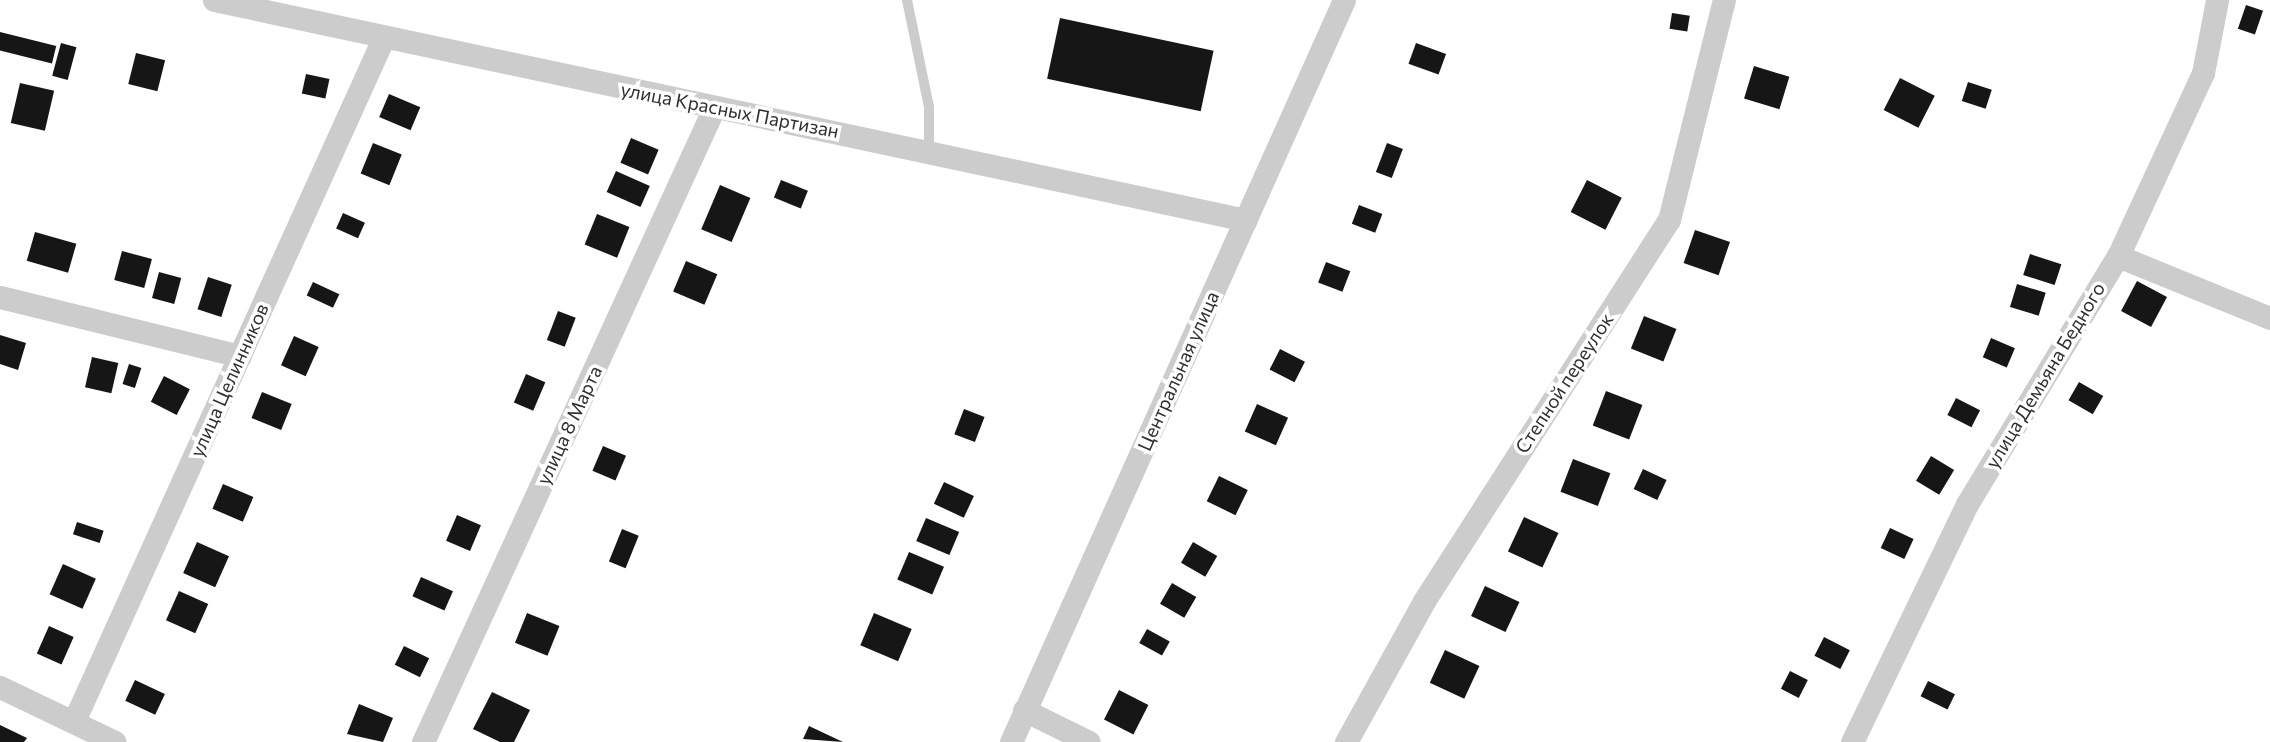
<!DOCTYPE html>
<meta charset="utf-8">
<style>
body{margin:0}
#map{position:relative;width:2270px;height:742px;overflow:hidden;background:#fff;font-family:Commissioner,sans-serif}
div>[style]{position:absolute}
.building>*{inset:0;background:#161616;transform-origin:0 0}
.lane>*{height:10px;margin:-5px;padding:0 5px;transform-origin:5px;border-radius:5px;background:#ccc}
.street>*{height:23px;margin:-11.5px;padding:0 11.5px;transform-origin:11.5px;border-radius:11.5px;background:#ccc}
span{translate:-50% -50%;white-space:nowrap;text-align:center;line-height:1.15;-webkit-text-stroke:7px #fff;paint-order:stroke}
.street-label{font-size:19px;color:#2f2f2f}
</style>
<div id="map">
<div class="building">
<i style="left:2246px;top:5px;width:18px;height:25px;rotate:19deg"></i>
<i style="left:1672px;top:13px;width:18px;height:16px;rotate:9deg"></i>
<i style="left:1060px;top:18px;width:157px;height:62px;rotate:12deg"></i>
<i style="left:0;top:32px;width:58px;height:18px;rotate:14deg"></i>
<i style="left:61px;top:43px;width:16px;height:34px;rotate:15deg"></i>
<i style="left:1416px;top:43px;width:32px;height:22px;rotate:20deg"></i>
<i style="left:136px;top:53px;width:30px;height:32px;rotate:14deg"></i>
<i style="left:1754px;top:66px;width:37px;height:34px;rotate:17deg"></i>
<i style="left:306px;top:74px;width:24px;height:20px;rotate:12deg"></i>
<i style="left:1900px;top:78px;width:39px;height:36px;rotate:27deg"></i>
<i style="left:1968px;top:82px;width:25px;height:20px;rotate:18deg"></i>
<i style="left:20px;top:83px;width:35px;height:41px;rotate:13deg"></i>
<i style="left:389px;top:94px;width:34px;height:25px;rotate:23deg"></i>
<i style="left:631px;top:138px;width:30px;height:27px;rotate:23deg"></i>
<i style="left:373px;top:143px;width:31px;height:33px;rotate:22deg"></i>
<i style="left:1387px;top:143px;width:17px;height:31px;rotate:21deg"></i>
<i style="left:616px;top:171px;width:37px;height:23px;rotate:24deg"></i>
<i style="left:781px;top:180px;width:29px;height:19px;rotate:22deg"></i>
<i style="left:1587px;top:180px;width:39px;height:36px;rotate:27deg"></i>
<i style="left:720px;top:185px;width:33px;height:48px;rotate:23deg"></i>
<i style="left:1359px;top:205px;width:25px;height:20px;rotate:21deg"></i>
<i style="left:343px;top:213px;width:24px;height:17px;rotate:24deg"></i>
<i style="left:597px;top:214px;width:35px;height:33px;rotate:22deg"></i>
<i style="left:1695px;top:230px;width:37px;height:35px;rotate:19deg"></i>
<i style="left:35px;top:232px;width:43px;height:30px;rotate:16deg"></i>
<i style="left:122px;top:251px;width:31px;height:30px;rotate:15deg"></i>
<i style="left:2030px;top:254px;width:33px;height:22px;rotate:18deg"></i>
<i style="left:686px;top:261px;width:34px;height:33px;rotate:23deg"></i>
<i style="left:1326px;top:262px;width:26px;height:22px;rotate:21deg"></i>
<i style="left:159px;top:272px;width:23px;height:27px;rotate:15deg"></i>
<i style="left:208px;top:277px;width:25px;height:34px;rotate:18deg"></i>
<i style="left:2137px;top:281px;width:34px;height:34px;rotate:28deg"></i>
<i style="left:313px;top:282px;width:29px;height:15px;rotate:25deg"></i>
<i style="left:2017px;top:284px;width:30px;height:24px;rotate:17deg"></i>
<i style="left:558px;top:311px;width:19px;height:31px;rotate:21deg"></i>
<i style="left:1644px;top:316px;width:35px;height:35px;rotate:22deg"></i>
<i style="clip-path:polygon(0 335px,26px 343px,18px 370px,0 364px)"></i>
<i style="left:294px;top:336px;width:27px;height:32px;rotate:24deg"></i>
<i style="left:1991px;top:338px;width:26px;height:21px;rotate:23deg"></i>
<i style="left:1280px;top:349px;width:28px;height:23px;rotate:27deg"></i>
<i style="left:92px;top:357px;width:27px;height:31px;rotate:13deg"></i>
<i style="left:129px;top:364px;width:13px;height:21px;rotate:18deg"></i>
<i style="left:526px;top:374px;width:21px;height:31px;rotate:23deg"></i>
<i style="left:164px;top:376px;width:29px;height:29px;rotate:27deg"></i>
<i style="left:2079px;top:382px;width:28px;height:21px;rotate:30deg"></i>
<i style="left:1606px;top:391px;width:39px;height:37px;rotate:21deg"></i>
<i style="left:262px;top:392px;width:32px;height:28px;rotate:22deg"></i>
<i style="left:1956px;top:398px;width:27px;height:19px;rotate:27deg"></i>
<i style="left:1257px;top:404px;width:34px;height:30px;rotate:24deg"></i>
<i style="left:964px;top:409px;width:22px;height:27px;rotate:21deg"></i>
<i style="left:603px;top:446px;width:25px;height:27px;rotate:23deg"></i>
<i style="left:1931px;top:456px;width:27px;height:29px;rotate:31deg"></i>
<i style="left:1573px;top:459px;width:40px;height:35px;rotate:21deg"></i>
<i style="left:1643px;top:469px;width:26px;height:22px;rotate:25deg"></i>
<i style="left:1219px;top:476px;width:32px;height:28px;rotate:26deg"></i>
<i style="left:944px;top:482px;width:33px;height:24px;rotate:25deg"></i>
<i style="left:223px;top:484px;width:33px;height:27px;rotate:23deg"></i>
<i style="left:457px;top:515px;width:26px;height:28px;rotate:23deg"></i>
<i style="left:1524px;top:517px;width:38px;height:38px;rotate:25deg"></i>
<i style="left:926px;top:518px;width:36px;height:25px;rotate:23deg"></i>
<i style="left:77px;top:522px;width:28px;height:13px;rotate:18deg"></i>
<i style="left:1890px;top:528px;width:26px;height:22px;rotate:25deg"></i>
<i style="left:622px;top:529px;width:18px;height:35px;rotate:22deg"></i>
<i style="left:197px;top:542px;width:35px;height:34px;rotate:24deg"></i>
<i style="left:1193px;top:542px;width:28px;height:24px;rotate:30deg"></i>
<i style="left:909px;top:552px;width:38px;height:30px;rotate:23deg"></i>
<i style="left:63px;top:564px;width:36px;height:33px;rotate:24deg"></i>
<i style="left:421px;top:577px;width:35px;height:21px;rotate:24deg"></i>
<i style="left:1172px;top:583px;width:28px;height:24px;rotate:30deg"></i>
<i style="left:1485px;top:586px;width:38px;height:33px;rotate:25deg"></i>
<i style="left:179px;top:591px;width:32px;height:32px;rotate:24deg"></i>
<i style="left:527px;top:613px;width:35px;height:32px;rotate:22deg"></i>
<i style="left:874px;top:613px;width:41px;height:35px;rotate:23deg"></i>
<i style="left:49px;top:626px;width:27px;height:30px;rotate:24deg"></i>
<i style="left:1147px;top:629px;width:26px;height:16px;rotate:29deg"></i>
<i style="left:1824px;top:637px;width:29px;height:21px;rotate:27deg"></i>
<i style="left:404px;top:646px;width:28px;height:21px;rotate:26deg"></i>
<i style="left:1445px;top:650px;width:38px;height:36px;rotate:25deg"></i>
<i style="left:1790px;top:671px;width:20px;height:20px;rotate:27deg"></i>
<i style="left:135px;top:680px;width:33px;height:23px;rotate:25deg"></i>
<i style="left:1928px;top:681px;width:30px;height:17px;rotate:26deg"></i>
<i style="left:1119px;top:690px;width:33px;height:33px;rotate:27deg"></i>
<i style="clip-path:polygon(492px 692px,530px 710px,514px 742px,500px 742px,473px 729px)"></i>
<i style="clip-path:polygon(359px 704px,393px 718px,383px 742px,347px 734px)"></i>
<i style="clip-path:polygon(0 725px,27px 738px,24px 742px,0 742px)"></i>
<i style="clip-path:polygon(809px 726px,843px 742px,803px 739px)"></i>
</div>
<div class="lane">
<i style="left:907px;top:0;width:109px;rotate:78.4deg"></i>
<i style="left:929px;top:107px;width:43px;rotate:90deg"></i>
</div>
<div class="street">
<i style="left:214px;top:0;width:1055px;rotate:12.03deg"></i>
<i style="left:2118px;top:256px;width:164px;rotate:22.2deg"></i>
<i style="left:0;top:297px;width:247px;rotate:13.8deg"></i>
<i style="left:0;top:687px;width:127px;rotate:25.6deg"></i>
<i style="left:1024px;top:710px;width:72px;rotate:26.2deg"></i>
<i style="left:74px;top:721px;width:749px;rotate:-65.63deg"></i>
<i style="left:423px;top:742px;width:698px;rotate:-65.35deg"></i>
<i style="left:1011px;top:742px;width:813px;rotate:-65.83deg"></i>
<i style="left:1346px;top:742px;width:161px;rotate:-61deg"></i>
<i style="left:1424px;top:601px;width:453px;rotate:-57.3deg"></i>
<i style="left:1669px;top:220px;width:227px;rotate:-76deg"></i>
<i style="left:1852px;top:742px;width:264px;rotate:-64.2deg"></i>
<i style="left:1967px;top:504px;width:290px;rotate:-58.7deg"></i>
<i style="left:2118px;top:256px;width:202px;rotate:-65.1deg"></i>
<i style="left:2203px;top:73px;width:74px;rotate:-79.1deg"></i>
</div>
<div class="street-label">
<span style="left:730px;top:110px;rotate:11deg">улица Красных Партизан</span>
<span style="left:1178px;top:371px;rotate:-66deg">Центральная улица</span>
<span style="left:2045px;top:375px;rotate:-59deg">улица Демьяна Бедного</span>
<span style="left:229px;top:380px;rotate:-66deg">улица Целинников</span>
<span style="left:1564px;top:383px;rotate:-57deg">Степной переулок</span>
<span style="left:569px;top:425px;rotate:-65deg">улица 8 Марта</span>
</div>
</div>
